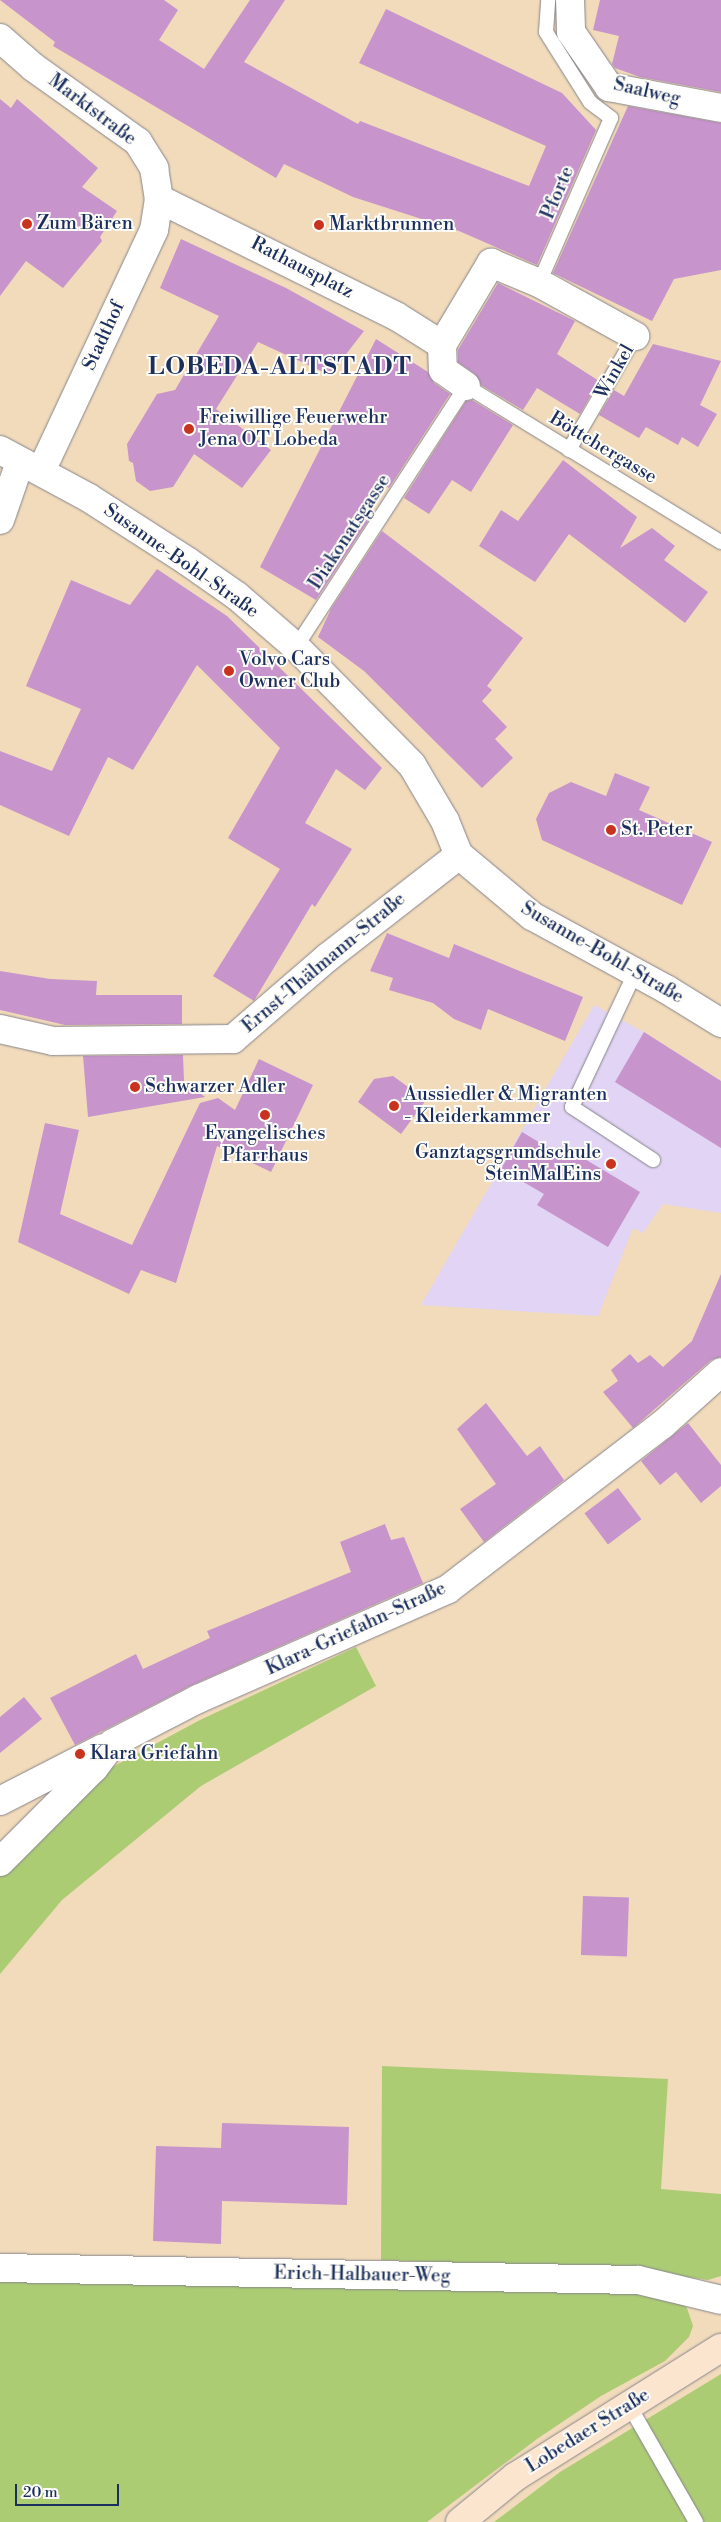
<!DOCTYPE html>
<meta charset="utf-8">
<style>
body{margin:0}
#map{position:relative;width:721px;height:2522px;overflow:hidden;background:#f2dbbb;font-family:"Libre Bodoni",serif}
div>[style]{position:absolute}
.built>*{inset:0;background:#e1d4f4}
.green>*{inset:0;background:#accc74}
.building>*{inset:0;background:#c794cb;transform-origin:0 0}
.roads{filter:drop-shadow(0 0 1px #86858c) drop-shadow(0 0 1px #86858c)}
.lane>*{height:14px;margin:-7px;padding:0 7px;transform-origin:7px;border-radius:7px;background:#fff}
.street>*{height:28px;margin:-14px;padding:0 14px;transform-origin:14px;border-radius:14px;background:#fff}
.secondary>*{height:28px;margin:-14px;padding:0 14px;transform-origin:14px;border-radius:14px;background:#fce5cf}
.dots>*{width:14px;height:14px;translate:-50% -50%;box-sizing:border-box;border:2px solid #fdfcf7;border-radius:50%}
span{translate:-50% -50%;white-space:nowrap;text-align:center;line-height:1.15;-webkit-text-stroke:4px #fdfcf7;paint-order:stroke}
.street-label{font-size:19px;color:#1b2f5e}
.poi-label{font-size:19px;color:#1b2f5e}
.left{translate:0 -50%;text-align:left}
.right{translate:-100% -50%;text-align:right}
.district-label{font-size:24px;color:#1b2f5e;font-weight:700;letter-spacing:1px}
.scale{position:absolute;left:15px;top:2484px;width:104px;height:22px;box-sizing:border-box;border:2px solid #1b2f5e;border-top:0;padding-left:6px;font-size:15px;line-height:18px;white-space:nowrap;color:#1b2f5e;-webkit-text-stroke:4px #fdfcf7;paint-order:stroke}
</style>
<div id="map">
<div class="built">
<i style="clip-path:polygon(594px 1005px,644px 1032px,721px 1081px,721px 1213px,663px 1204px,643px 1233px,633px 1228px,598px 1316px,421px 1305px)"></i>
</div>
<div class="green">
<i style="clip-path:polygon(356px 1647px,376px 1686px,201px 1786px,62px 1900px,0 1974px,0 1873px,105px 1771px,200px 1720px)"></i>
<i style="clip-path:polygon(382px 2066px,668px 2079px,661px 2189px,721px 2194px,721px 2276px,708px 2280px,641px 2270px,381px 2260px)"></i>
<i style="clip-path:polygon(0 2278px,661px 2292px,676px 2298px,687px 2308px,693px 2326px,689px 2337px,665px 2361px,601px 2396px,537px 2439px,427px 2522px,0 2522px)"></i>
<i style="clip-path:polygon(721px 2374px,721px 2522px,494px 2522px,560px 2472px)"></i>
</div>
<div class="building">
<i style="clip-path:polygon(0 0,164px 0,178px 10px,159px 40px,204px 69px,250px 0,285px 0,244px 62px,358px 124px,360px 121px,529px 186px,546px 146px,359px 63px,386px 9px,562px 93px,596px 130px,537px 265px,459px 231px,353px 197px,284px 164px,276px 178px,53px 46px,55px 42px)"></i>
<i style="clip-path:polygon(600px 0,721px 0,721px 92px,640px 77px,615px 68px,612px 64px,619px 36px,593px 30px)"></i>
<i style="clip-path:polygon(0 99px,11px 108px,17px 99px,98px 168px,82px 187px,117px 211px,100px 237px,102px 241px,63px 288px,26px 261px,0 296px)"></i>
<i style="clip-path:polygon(628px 106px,721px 123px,721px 270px,674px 279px,652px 321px,553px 273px)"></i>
<i style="clip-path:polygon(181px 239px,286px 288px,364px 331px,330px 375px,258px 342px,216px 409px,271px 450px,242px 488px,194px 454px,173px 487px,150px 491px,136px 481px,133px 463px,129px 461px,127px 444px,157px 394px,175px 390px,219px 316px,160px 288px)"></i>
<i style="clip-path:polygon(498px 283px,575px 321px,557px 354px,599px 381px,580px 414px,537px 388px,523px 410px,481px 385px,475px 374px,458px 362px,458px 350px)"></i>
<i style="clip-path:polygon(376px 339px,428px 372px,434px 383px,450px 394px,389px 488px,378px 481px,357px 512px,368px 521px,316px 600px,260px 567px)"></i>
<i style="clip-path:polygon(653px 344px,721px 361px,700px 405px,717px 414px,698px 447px,682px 437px,678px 445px,646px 427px,639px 438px,599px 415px,614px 390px,624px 396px)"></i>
<i style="clip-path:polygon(472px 400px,513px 425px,471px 492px,452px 480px,429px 514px,404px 498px,466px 401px)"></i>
<i style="clip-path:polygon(563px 460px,637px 517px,620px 548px,652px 528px,675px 546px,664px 560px,708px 592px,685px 623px,569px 534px,535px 582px,479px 546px,501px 510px,518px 521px)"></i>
<i style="clip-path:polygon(382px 531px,523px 638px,487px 686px,492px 690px,482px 701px,507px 727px,495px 739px,513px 758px,482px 788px,364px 671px,318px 637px,331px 609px)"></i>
<i style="clip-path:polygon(157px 569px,227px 616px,382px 768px,365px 790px,336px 769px,305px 823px,352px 849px,315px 907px,312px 904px,254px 1001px,213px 976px,280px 869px,228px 838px,280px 748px,197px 665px,133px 770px,108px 757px,69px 836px,0 805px,0 751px,52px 771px,81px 709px,26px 686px,71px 580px,130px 605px)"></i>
<i style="clip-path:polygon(615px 773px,650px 787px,639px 810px,712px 842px,682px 905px,542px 840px,536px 819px,549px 793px,571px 782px,606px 796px)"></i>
<i style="clip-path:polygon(387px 933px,449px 958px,454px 944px,583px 997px,565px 1041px,488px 1009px,481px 1030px,454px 1019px,433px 1003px,389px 990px,393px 978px,370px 971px)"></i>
<i style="clip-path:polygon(0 971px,50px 979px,97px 981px,96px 995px,182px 995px,182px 1024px,65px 1025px,0 1010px)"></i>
<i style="clip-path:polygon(644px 1032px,721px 1081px,721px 1148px,615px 1082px)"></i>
<i style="clip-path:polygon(183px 1055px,184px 1081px,205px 1097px,88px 1117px,83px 1056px)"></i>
<i style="clip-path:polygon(259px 1059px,313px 1085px,271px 1172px,217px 1146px,176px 1283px,141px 1270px,129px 1294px,18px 1242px,45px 1123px,79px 1130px,60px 1214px,132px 1245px,200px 1103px,218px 1098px,235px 1110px)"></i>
<i style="clip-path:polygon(393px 1076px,426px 1100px,401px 1134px,358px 1102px,374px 1079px)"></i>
<i style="clip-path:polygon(522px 1132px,564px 1157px,568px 1149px,640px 1192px,608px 1247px,537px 1205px,544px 1194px,501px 1169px)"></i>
<i style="clip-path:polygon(721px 1274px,721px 1357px,711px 1360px,633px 1428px,603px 1392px,618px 1381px,611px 1370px,630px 1354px,638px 1363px,650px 1355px,663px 1367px,692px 1341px)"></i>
<i style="clip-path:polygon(486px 1403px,527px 1456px,540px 1446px,564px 1480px,484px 1542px,460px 1509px,496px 1484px,457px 1429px)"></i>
<i style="clip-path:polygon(688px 1423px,721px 1465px,721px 1486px,701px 1503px,676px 1472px,660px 1485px,641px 1461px)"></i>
<i style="left:618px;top:1488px;width:39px;height:42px;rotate:53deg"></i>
<i style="clip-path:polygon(385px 1524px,391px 1540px,404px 1537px,423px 1583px,192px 1685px,75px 1745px,50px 1698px,136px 1654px,143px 1669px,210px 1638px,207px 1631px,351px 1572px,340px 1542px)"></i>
<i style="clip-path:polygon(24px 1697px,42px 1719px,0 1753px,0 1717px)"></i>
<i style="left:583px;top:1896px;width:46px;height:59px;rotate:2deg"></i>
<i style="clip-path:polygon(222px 2123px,349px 2127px,347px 2205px,222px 2201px,221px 2244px,153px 2241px,156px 2146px,221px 2148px)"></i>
</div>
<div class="roads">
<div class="lane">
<i style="left:539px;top:283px;width:180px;rotate:-66.4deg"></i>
<i style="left:611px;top:118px;width:26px;rotate:-143deg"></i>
<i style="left:590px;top:102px;width:83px;rotate:-122.2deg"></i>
<i style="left:546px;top:32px;width:32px;rotate:-86deg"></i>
<i style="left:569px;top:450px;width:132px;rotate:-59.9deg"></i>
<i style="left:296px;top:647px;width:311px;rotate:-56.9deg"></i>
<i style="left:466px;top:386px;width:299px;rotate:31.5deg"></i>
<i style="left:635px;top:973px;width:148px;rotate:115.2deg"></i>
<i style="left:572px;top:1107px;width:97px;rotate:33.2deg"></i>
<i style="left:629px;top:2405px;width:135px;rotate:60.2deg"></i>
</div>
<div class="street">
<i style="left:570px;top:0;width:32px;rotate:88deg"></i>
<i style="left:571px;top:32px;width:67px;rotate:55.4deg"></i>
<i style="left:609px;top:87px;width:114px;rotate:10.6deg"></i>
<i style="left:0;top:38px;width:44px;rotate:41.3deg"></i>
<i style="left:33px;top:67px;width:129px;rotate:35.5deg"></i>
<i style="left:138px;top:142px;width:31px;rotate:58deg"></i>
<i style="left:154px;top:168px;width:31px;rotate:81deg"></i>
<i style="left:159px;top:199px;width:31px;rotate:99deg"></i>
<i style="left:154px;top:230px;width:266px;rotate:115.1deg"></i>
<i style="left:159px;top:199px;width:264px;rotate:26.3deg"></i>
<i style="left:396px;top:316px;width:54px;rotate:32.2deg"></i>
<i style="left:442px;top:345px;width:25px;rotate:88deg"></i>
<i style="left:443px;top:370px;width:28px;rotate:35deg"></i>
<i style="left:442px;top:345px;width:96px;rotate:-59.1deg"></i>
<i style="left:491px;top:263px;width:52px;rotate:22.6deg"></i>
<i style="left:539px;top:283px;width:110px;rotate:28.9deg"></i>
<i style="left:0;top:450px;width:101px;rotate:28.3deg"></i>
<i style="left:89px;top:498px;width:117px;rotate:32.7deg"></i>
<i style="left:187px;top:561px;width:61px;rotate:35deg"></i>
<i style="left:237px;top:596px;width:78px;rotate:40.8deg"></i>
<i style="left:296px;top:647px;width:165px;rotate:45.5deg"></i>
<i style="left:412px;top:765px;width:65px;rotate:59.5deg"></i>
<i style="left:445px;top:821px;width:37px;rotate:68deg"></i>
<i style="left:459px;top:855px;width:95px;rotate:39.9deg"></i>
<i style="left:532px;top:916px;width:153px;rotate:28.6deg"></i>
<i style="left:666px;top:989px;width:65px;rotate:31.7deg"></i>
<i style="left:0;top:520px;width:61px;rotate:-71deg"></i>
<i style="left:0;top:1029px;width:54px;rotate:12.8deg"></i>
<i style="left:53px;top:1041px;width:180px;rotate:-0.6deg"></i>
<i style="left:233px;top:1039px;width:125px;rotate:-40.8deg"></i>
<i style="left:328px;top:957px;width:166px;rotate:-37.9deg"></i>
<i style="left:0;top:1801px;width:116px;rotate:-27.2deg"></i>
<i style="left:0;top:1862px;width:133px;rotate:-45deg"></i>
<i style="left:94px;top:1768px;width:31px;rotate:-53deg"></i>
<i style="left:113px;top:1743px;width:96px;rotate:-27.4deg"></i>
<i style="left:198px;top:1699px;width:273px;rotate:-23.7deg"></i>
<i style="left:448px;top:1589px;width:270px;rotate:-37.5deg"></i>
<i style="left:662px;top:1425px;width:79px;rotate:-41.9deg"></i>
<i style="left:0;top:2268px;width:638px;rotate:1.08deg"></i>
<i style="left:638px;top:2280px;width:85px;rotate:13.5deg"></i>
</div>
<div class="secondary">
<i style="left:460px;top:2522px;width:71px;rotate:-39.3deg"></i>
<i style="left:515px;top:2477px;width:243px;rotate:-32.1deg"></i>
</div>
</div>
<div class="dots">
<i style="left:27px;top:224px;background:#c8321e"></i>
<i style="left:319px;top:225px;background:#c8321e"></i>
<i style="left:189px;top:429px;background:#c8321e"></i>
<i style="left:229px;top:671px;background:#c8321e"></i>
<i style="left:611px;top:830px;background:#c8321e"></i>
<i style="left:135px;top:1087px;background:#c8321e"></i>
<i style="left:394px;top:1106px;background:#c8321e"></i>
<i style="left:265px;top:1115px;background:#c8321e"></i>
<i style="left:611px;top:1164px;background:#c8321e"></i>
<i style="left:80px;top:1754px;background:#c8321e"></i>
</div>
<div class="street-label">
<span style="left:647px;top:92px;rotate:13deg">Saalweg</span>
<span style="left:92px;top:110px;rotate:37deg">Marktstraße</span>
<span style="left:558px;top:193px;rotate:-67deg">Pforte</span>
<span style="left:302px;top:268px;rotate:27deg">Rathausplatz</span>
<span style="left:104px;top:336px;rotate:-65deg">Stadthof</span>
<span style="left:615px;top:372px;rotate:-60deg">Winkel</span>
<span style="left:603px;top:448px;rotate:31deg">Böttchergasse</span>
<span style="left:350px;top:532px;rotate:-57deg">Diakonatsgasse</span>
<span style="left:181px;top:561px;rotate:35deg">Susanne-Bohl-Straße</span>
<span style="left:602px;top:953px;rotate:30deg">Susanne-Bohl-Straße</span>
<span style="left:324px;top:963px;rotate:-40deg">Ernst-Thälmann-Straße</span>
<span style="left:356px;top:1629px;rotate:-25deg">Klara-Griefahn-Straße</span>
<span style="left:362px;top:2275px;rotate:1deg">Erich-Halbauer-Weg</span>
<span style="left:588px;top:2431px;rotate:-32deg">Lobedaer Straße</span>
</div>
<div class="poi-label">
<span class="left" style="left:37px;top:224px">Zum Bären</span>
<span class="left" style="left:329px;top:225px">Marktbrunnen</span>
<span class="left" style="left:199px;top:429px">Freiwillige Feuerwehr<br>Jena OT Lobeda</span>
<span class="left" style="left:239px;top:671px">Volvo Cars<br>Owner Club</span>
<span class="left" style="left:621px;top:830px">St. Peter</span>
<span class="left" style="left:145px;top:1087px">Schwarzer Adler</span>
<span class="left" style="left:404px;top:1106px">Aussiedler &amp; Migranten<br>- Kleiderkammer</span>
<span style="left:265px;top:1145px">Evangelisches<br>Pfarrhaus</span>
<span class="right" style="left:601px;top:1164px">Ganztagsgrundschule<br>SteinMalEins</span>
<span class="left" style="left:90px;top:1754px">Klara Griefahn</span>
</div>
<div class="district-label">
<span style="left:280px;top:368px">LOBEDA-ALTSTADT</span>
</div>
<div class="scale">20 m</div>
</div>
